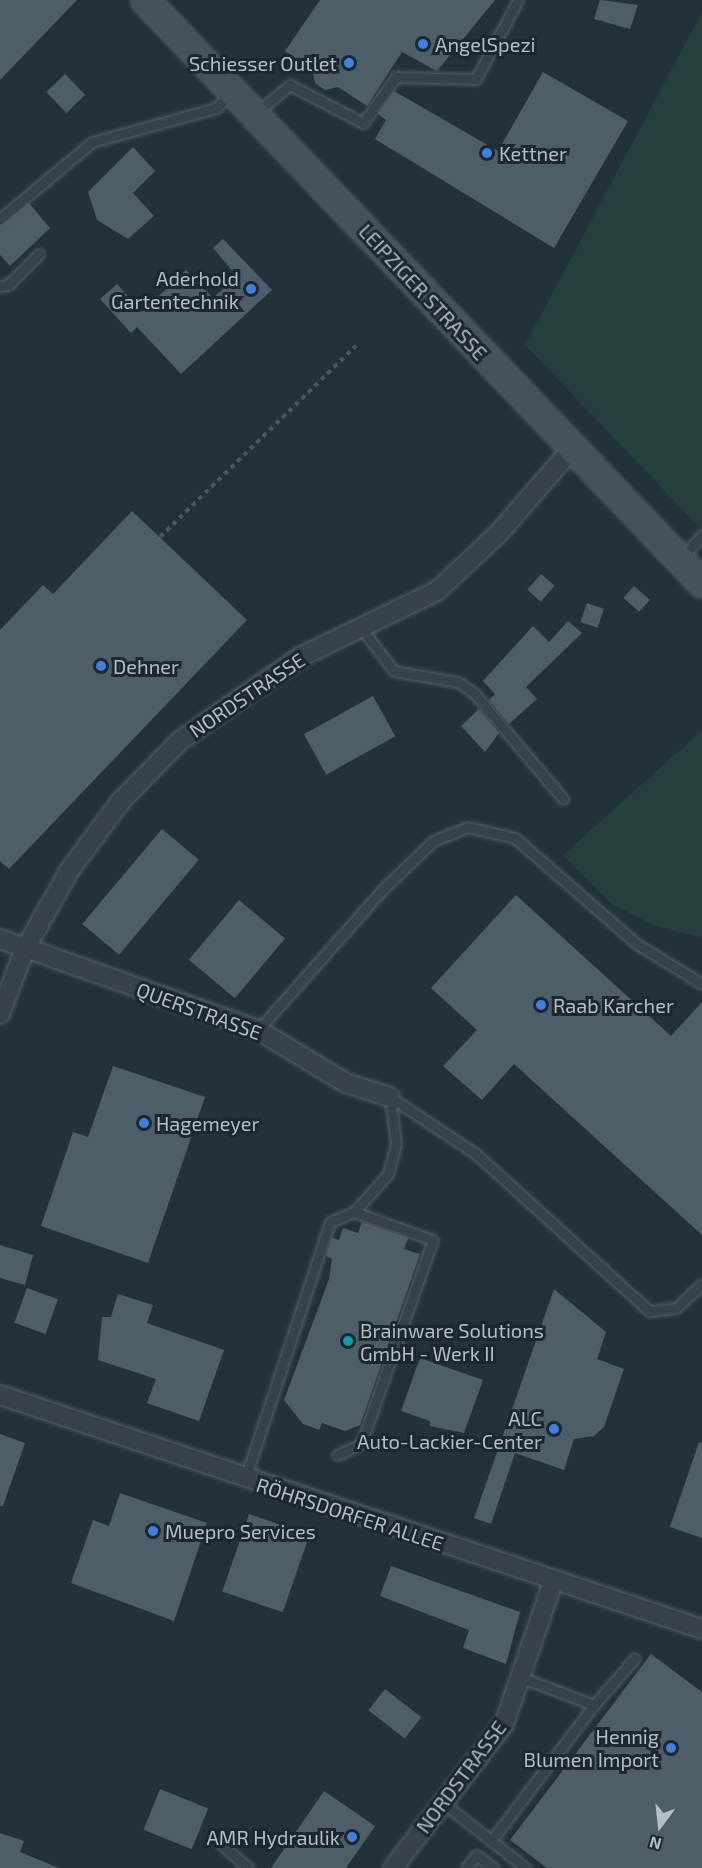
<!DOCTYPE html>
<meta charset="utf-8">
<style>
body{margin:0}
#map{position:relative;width:702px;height:1868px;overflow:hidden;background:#23313b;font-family:"Exo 2",sans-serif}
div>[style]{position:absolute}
.green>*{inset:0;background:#263e3c}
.building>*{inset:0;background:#4e5e69;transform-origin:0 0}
.path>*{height:4px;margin-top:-2px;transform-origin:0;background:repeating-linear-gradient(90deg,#455a59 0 4.5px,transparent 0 9px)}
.roads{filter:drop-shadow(0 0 2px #556069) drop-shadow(0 0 2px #556069)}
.lane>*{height:9px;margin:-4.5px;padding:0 4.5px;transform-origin:4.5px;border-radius:4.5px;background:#37424b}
.street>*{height:18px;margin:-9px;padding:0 9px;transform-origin:9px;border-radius:9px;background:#37424b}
.secondary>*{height:27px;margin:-13.5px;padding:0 13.5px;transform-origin:13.5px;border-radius:13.5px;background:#45525e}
.dots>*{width:16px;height:16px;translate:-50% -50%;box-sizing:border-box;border:3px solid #1c2730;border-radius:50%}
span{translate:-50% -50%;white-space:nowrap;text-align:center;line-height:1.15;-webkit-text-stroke:6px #1c2730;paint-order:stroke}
.poi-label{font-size:20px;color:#b2bdc7}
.left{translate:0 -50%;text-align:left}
.right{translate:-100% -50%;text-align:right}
.street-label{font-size:20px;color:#b2bdc7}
.north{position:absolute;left:630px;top:1796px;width:60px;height:60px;-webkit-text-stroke:4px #1c2730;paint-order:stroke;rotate:195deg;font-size:16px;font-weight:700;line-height:24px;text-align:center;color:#b2bdc7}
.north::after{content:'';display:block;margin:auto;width:21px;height:27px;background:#b2bdc7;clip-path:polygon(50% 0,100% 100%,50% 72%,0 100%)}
</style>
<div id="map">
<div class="green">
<i style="clip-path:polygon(702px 12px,702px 530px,525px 345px)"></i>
<i style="clip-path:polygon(702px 730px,702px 938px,657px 927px,612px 904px,563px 855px)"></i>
</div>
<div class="building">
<i style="clip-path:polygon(0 0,77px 0,0 80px)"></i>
<i style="clip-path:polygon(320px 0,495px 0,437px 71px,402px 52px,367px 106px,338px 87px,325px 90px,315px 83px,312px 69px,285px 51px)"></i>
<i style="clip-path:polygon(600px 0,638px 5px,630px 29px,594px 19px)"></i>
<i style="clip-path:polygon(543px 72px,628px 121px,554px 248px,375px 139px,386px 120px,378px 114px,394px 91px,498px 151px)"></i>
<i style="left:65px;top:74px;width:29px;height:26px;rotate:46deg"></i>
<i style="clip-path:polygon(133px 147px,155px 171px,133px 193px,154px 216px,128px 239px,97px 220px,88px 192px)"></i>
<i style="clip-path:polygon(29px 203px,50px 228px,10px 266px,0 255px,0 226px)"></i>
<i style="clip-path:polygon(223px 239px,272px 290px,181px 374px,137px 327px,131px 333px,100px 299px,117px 284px,142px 312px,186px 270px,213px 298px,237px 276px,213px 248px)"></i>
<i style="clip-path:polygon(132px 511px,247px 620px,9px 869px,0 861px,0 630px,43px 585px,53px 594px)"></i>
<i style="left:541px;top:574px;width:18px;height:21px;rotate:41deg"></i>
<i style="left:634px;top:586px;width:21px;height:16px;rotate:41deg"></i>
<i style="left:587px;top:603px;width:18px;height:20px;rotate:19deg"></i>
<i style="clip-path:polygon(568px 621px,582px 633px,526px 687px,537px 699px,509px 724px,489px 700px,495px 694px,483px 681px,533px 626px,549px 642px)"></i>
<i style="left:373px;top:696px;width:46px;height:79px;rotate:61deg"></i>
<i style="clip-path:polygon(479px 709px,499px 733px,485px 752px,461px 726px)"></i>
<i style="left:162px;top:829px;width:48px;height:124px;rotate:40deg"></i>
<i style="clip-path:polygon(516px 895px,671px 1036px,702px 1002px,702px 1235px,514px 1064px,482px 1100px,443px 1066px,477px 1030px,431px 988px)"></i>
<i style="left:239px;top:900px;width:60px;height:78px;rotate:40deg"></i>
<i style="clip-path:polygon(113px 1066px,205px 1097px,148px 1263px,41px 1226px,73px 1132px,88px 1137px)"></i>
<i style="clip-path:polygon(362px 1222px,408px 1238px,404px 1249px,420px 1254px,360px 1425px,345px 1431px,322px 1423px,319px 1430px,303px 1424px,284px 1400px,329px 1279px,332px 1259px,326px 1256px,332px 1238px,339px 1240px,343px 1228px,358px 1233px)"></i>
<i style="clip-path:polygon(0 1245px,33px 1255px,25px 1285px,0 1278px)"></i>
<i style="left:27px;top:1288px;width:33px;height:37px;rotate:20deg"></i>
<i style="clip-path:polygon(554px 1289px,606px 1332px,597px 1359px,624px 1369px,604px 1427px,594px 1436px,574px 1439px,564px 1470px,515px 1453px,491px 1524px,474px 1518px)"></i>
<i style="clip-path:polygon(118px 1294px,153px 1305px,147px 1323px,224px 1350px,199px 1421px,147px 1403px,156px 1379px,98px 1360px,102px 1317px,111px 1317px)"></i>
<i style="clip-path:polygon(420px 1358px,483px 1380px,464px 1433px,430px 1426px,430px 1421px,401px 1411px)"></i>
<i style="clip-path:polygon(0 1434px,25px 1443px,3px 1506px,0 1506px)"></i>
<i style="clip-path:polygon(699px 1442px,702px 1443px,702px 1538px,670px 1527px)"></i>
<i style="clip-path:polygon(120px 1493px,207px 1523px,174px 1621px,71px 1583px,93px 1520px,109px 1526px)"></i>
<i style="left:249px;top:1514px;width:64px;height:82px;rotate:19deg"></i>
<i style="clip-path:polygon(391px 1566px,520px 1612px,506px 1664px,463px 1648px,469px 1630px,380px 1596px)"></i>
<i style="clip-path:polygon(651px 1654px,702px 1692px,702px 1868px,547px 1868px,510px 1840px)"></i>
<i style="left:385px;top:1689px;width:46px;height:27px;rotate:38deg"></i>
<i style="left:160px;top:1789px;width:52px;height:44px;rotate:22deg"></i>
<i style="clip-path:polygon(324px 1791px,375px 1826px,346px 1868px,271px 1868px)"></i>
<i style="clip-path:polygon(0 1833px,24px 1841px,20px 1852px,59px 1868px,0 1868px)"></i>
</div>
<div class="path">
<i style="left:160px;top:537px;width:274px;rotate:-44.3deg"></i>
</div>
<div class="roads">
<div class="lane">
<i style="left:257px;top:112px;width:43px;rotate:-39.3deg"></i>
<i style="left:290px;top:85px;width:82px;rotate:27.5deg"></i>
<i style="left:363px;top:123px;width:57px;rotate:-54.3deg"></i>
<i style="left:396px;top:77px;width:80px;rotate:1.4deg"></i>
<i style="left:476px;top:79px;width:89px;rotate:-62deg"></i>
<i style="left:0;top:219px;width:120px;rotate:-39.9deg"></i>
<i style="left:92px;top:142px;width:129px;rotate:-15.3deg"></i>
<i style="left:216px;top:108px;width:21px;rotate:-45deg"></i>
<i style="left:0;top:286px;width:8px;rotate:-7deg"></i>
<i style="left:8px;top:285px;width:44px;rotate:-45deg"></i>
<i style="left:681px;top:559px;width:32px;rotate:-49deg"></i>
<i style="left:362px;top:629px;width:53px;rotate:52.7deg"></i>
<i style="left:394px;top:671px;width:65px;rotate:9.8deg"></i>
<i style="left:458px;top:682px;width:21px;rotate:35deg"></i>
<i style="left:475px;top:694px;width:137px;rotate:50deg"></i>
<i style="left:258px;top:1030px;width:190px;rotate:-48.4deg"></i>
<i style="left:384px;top:888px;width:68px;rotate:-43.8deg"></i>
<i style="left:433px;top:841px;width:37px;rotate:-22deg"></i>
<i style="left:467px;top:827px;width:49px;rotate:12.9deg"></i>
<i style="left:515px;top:838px;width:162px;rotate:41deg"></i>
<i style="left:637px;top:944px;width:76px;rotate:31.6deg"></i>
<i style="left:390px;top:1097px;width:103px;rotate:33.5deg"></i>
<i style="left:476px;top:1154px;width:234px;rotate:42.2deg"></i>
<i style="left:649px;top:1311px;width:27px;rotate:-6deg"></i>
<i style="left:676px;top:1308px;width:35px;rotate:-43deg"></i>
<i style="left:337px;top:1455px;width:26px;rotate:-25deg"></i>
<i style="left:361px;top:1444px;width:216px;rotate:-70.6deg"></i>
<i style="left:433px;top:1240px;width:84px;rotate:-160.5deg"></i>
<i style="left:245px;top:1479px;width:271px;rotate:-71.7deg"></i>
<i style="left:330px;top:1222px;width:26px;rotate:-23deg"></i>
<i style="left:354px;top:1212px;width:51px;rotate:-48.2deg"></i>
<i style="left:388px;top:1174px;width:31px;rotate:-75deg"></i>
<i style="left:396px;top:1144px;width:47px;rotate:-97.3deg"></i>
<i style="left:520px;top:1677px;width:79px;rotate:20.7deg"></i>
<i style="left:594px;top:1705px;width:62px;rotate:-48.9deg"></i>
<i style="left:442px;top:1802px;width:107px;rotate:38.2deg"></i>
<i style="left:491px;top:1841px;width:171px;rotate:-52.9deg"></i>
<i style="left:222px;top:1845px;width:35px;rotate:41deg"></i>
<i style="left:466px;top:1868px;width:16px;rotate:-52deg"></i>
<i style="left:476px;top:1855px;width:22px;rotate:36deg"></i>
</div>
<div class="street">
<i style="left:0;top:939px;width:274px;rotate:19.4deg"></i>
<i style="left:258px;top:1030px;width:103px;rotate:31.1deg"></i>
<i style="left:346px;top:1083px;width:46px;rotate:17.7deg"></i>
<i style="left:0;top:1014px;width:67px;rotate:-69.1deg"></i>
<i style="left:24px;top:951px;width:92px;rotate:-60.6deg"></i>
<i style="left:69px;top:871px;width:87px;rotate:-53.4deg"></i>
<i style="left:121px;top:801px;width:86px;rotate:-45.5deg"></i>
<i style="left:181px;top:740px;width:145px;rotate:-34.9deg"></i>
<i style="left:300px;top:657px;width:152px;rotate:-25.7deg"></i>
<i style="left:437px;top:591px;width:83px;rotate:-43.1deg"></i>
<i style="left:498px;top:534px;width:111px;rotate:-49deg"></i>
<i style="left:0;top:1395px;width:740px;rotate:18.43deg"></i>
<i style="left:393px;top:1868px;width:182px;rotate:-52.4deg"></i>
<i style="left:504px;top:1724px;width:153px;rotate:-71deg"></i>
</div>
<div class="secondary">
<i style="left:145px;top:0;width:806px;rotate:46.31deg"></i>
</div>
</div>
<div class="dots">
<i style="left:423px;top:44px;background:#3f7fe0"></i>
<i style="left:349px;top:63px;background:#3f7fe0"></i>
<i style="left:487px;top:153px;background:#3f7fe0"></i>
<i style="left:251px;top:289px;background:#3f7fe0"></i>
<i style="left:101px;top:666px;background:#3f7fe0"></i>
<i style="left:541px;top:1005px;background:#3f7fe0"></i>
<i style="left:144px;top:1123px;background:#3f7fe0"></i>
<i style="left:348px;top:1341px;background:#0f9aa8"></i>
<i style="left:554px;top:1429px;background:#3f7fe0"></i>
<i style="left:153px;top:1531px;background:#3f7fe0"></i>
<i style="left:671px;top:1748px;background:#3f7fe0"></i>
<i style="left:352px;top:1837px;background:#3f7fe0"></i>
</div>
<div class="poi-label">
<span class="left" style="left:435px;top:44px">AngelSpezi</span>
<span class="right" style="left:337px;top:63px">Schiesser Outlet</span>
<span class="left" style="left:499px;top:153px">Kettner</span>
<span class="right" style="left:239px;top:290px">Aderhold<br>Gartentechnik</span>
<span class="left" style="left:113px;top:666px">Dehner</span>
<span class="left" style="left:553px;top:1005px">Raab Karcher</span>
<span class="left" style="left:156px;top:1123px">Hagemeyer</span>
<span class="left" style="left:360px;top:1342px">Brainware Solutions<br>GmbH - Werk II</span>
<span class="right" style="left:542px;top:1430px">ALC<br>Auto-Lackier-Center</span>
<span class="left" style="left:165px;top:1531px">Muepro Services</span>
<span class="right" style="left:659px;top:1748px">Hennig<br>Blumen Import</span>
<span class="right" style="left:340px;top:1837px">AMR Hydraulik</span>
</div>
<div class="street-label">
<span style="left:423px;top:292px;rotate:47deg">LEIPZIGER STRASSE</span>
<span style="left:247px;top:695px;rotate:-34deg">NORDSTRASSE</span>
<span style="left:199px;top:1011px;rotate:20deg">QUERSTRASSE</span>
<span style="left:350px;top:1514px;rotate:18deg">RÖHRSDORFER ALLEE</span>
<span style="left:461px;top:1777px;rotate:-53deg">NORDSTRASSE</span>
</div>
<div class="north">N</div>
</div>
